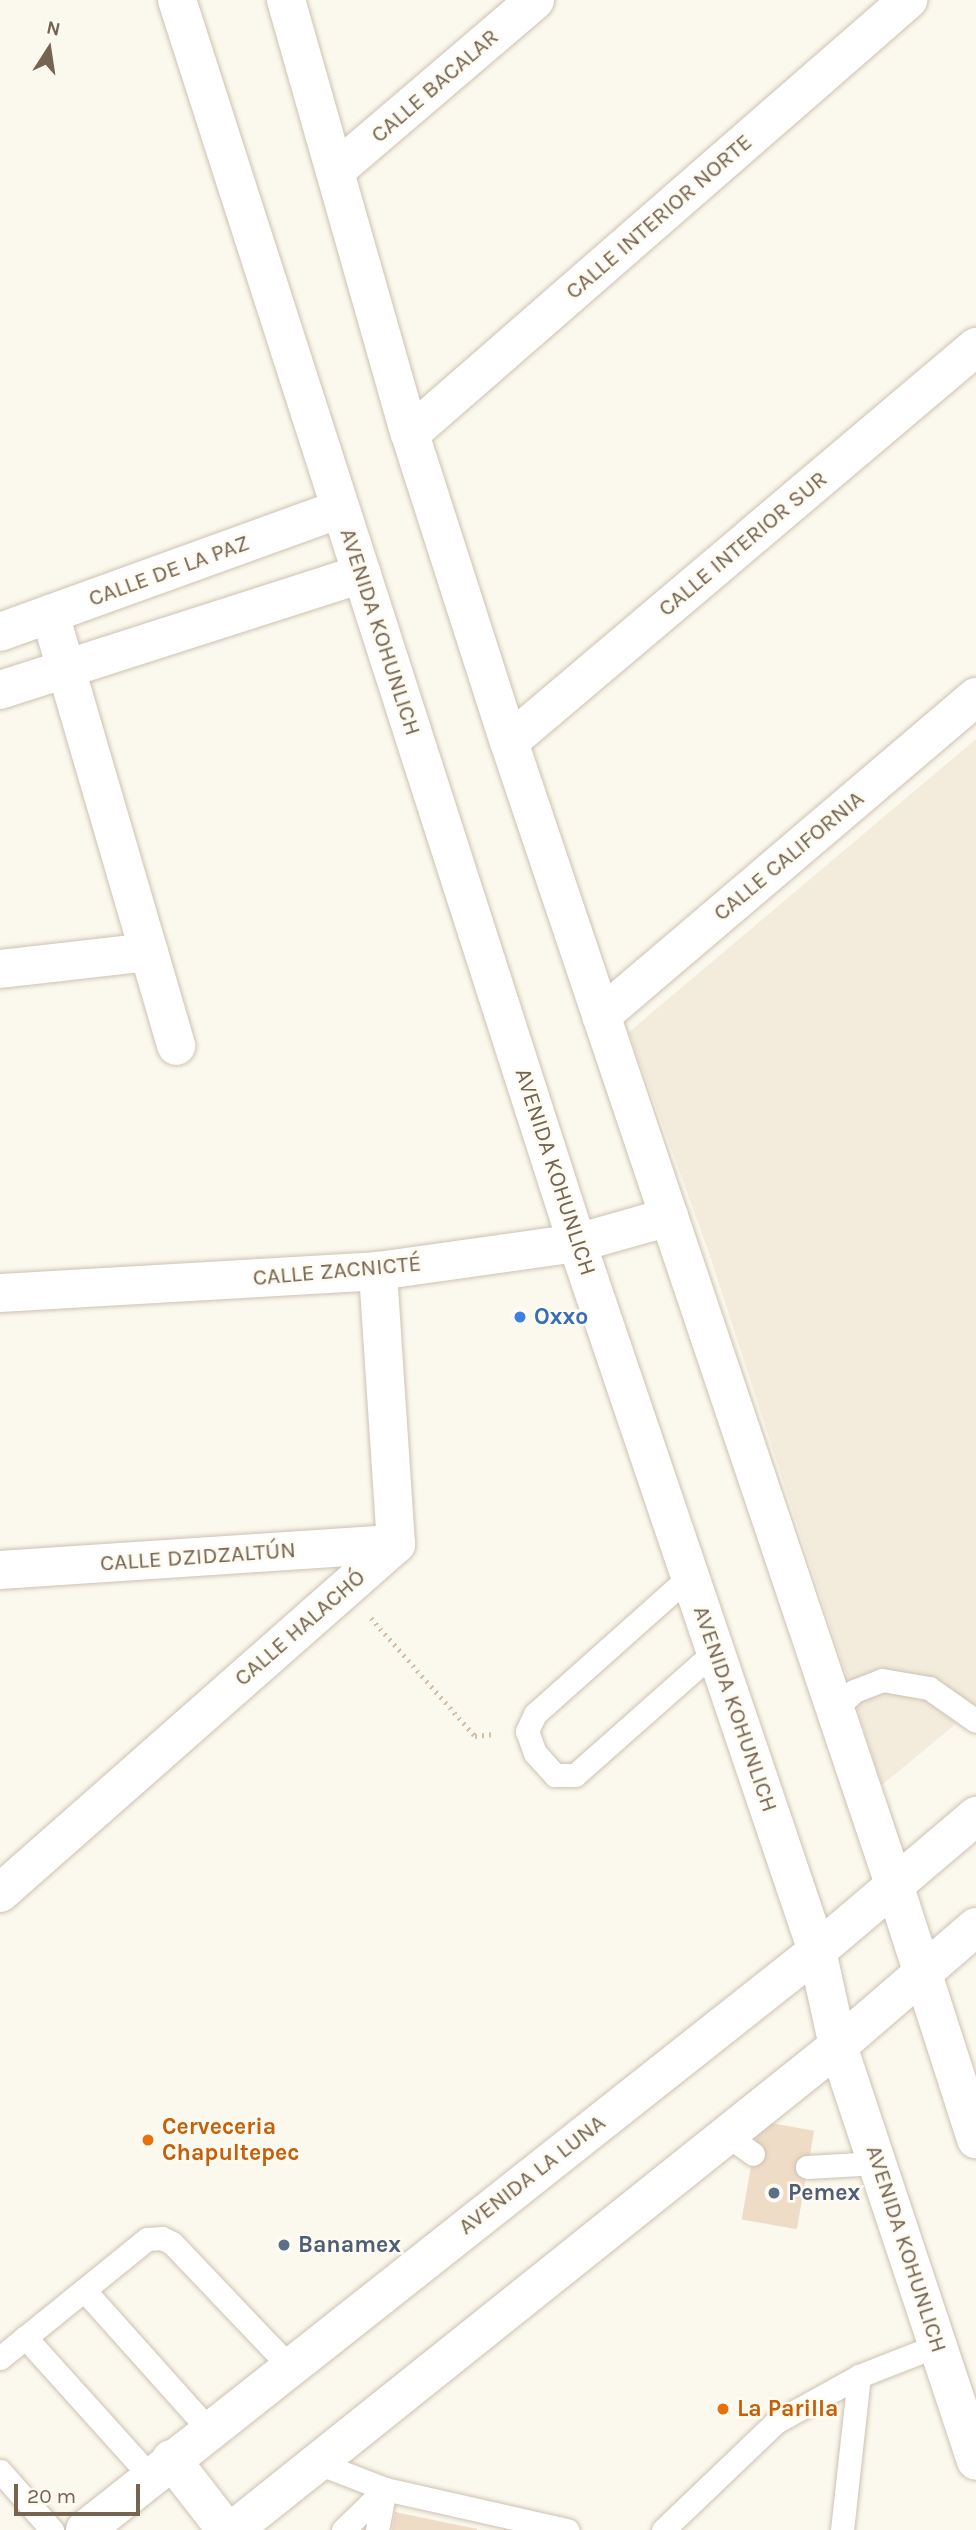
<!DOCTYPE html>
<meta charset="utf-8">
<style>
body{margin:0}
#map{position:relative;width:976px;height:2530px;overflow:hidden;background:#fbf8ed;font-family:Karla,sans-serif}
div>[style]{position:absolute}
.residential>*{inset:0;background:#f3ebdc}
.building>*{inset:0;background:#efdcc7;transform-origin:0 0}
.path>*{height:4.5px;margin-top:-2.25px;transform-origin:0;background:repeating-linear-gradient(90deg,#d4bfa9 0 2px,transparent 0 7px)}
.roads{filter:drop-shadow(0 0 2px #cdc2b2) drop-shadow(0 0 2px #cdc2b2)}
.service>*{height:23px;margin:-11.5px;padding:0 11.5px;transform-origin:11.5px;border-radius:11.5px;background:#fff}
.minor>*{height:38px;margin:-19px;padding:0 19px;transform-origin:19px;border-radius:19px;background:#fff}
.tertiary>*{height:38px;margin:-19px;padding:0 19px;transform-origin:19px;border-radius:19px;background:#fff}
.secondary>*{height:38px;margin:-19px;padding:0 19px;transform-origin:19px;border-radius:19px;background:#fff}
.dots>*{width:19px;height:19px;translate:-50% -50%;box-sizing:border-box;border:4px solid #fefbf3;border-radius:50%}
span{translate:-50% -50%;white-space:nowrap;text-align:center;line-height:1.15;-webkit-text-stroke:5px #fefbf3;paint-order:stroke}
.street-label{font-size:23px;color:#766350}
.shop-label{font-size:23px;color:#366cbe;font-weight:700}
.left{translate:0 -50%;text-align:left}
.food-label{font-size:23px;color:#c56008;font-weight:700}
.service-label{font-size:23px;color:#4e5e75;font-weight:700}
.north{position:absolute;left:14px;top:14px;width:70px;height:70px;-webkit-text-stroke:5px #fefbf3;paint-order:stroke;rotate:12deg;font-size:19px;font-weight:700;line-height:28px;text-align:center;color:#766350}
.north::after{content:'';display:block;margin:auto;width:24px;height:32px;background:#766350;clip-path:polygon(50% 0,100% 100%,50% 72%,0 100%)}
.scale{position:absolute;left:14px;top:2484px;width:126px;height:32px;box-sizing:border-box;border:4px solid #766350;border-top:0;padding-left:9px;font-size:21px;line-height:24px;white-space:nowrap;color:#766350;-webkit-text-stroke:5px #fefbf3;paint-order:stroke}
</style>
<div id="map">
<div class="residential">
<i style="clip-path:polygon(976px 739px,976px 1707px,882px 1785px,709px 1253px,629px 1032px)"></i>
</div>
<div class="building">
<i style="left:759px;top:2121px;width:56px;height:100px;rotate:10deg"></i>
<i style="clip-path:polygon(395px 2512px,477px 2529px,477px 2530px,392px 2530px)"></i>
</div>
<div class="path">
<i style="left:371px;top:1618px;width:157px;rotate:48.6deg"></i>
<i style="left:475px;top:1736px;width:19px;rotate:-6deg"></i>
</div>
<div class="roads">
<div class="service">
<i style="left:691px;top:1575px;width:209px;rotate:138.3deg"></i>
<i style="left:535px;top:1714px;width:19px;rotate:115deg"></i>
<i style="left:527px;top:1731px;width:23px;rotate:70deg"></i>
<i style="left:535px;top:1753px;width:30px;rotate:48deg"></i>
<i style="left:555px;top:1775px;width:20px"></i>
<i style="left:575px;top:1775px;width:187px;rotate:-41.5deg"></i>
<i style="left:835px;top:1709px;width:26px;rotate:-43deg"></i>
<i style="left:854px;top:1691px;width:30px;rotate:-21deg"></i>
<i style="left:882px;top:1680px;width:48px;rotate:9.7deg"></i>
<i style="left:929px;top:1688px;width:57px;rotate:35.1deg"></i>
<i style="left:727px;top:2135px;width:32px;rotate:36deg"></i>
<i style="left:807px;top:2167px;width:70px;rotate:-3.3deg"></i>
<i style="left:84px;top:2290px;width:188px;rotate:48.2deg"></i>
<i style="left:25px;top:2337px;width:187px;rotate:48deg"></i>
<i style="left:0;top:2358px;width:189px;rotate:-39deg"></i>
<i style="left:147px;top:2239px;width:15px;rotate:-4deg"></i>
<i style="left:162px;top:2238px;width:11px;rotate:27deg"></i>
<i style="left:172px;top:2243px;width:170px;rotate:46.4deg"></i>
<i style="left:318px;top:2463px;width:72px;rotate:21.2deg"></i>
<i style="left:385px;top:2489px;width:42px;rotate:101deg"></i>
<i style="left:0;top:2471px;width:79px;rotate:48.6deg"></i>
<i style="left:343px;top:2530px;width:59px;rotate:-44.3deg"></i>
<i style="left:385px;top:2489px;width:187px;rotate:12.7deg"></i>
<i style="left:663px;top:2530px;width:156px;rotate:-43.7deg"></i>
<i style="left:776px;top:2422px;width:95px;rotate:-29deg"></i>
<i style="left:859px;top:2376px;width:85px;rotate:-21.4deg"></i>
<i style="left:842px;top:2530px;width:155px;rotate:-83.7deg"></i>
</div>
<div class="minor">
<i style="left:335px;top:171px;width:263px;rotate:-40.5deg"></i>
<i style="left:410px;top:434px;width:661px;rotate:-41.07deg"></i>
<i style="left:50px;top:614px;width:450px;rotate:73.7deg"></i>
<i style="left:0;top:632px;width:361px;rotate:-19.9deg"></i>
<i style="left:0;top:690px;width:380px;rotate:-17.8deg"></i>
<i style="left:509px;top:742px;width:612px;rotate:-40.23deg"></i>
<i style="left:0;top:969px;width:150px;rotate:-6.5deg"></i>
<i style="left:601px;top:1016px;width:492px;rotate:-40.4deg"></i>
<i style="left:0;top:1293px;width:379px;rotate:-3.3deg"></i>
<i style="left:378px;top:1271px;width:201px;rotate:-8deg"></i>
<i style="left:577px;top:1243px;width:96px;rotate:-15.8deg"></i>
<i style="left:0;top:1570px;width:397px;rotate:-3.8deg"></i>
<i style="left:0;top:1893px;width:528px;rotate:-41.39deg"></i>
<i style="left:396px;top:1544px;width:274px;rotate:-93.8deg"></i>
</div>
<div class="tertiary">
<i style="left:177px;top:0;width:1306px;rotate:72.16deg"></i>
<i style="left:577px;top:1243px;width:748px;rotate:71.27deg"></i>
<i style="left:817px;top:1951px;width:97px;rotate:77.5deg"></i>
<i style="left:838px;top:2046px;width:437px;rotate:71.6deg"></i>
<i style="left:286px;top:0;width:451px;rotate:74.1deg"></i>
<i style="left:410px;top:434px;width:324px;rotate:72.2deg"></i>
<i style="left:509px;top:742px;width:1208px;rotate:71.37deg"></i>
<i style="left:895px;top:1887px;width:265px;rotate:72.2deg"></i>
</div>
<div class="secondary">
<i style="left:171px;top:2459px;width:90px;rotate:52.2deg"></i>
<i style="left:85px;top:2530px;width:933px;rotate:-38.34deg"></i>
<i style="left:817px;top:1951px;width:209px;rotate:-40.3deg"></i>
<i style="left:233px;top:2530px;width:775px;rotate:-38.66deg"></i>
<i style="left:838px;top:2046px;width:182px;rotate:-40.8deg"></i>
</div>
</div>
<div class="dots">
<i style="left:520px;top:1317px;background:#3f7fe0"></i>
<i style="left:148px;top:2140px;background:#e8710a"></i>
<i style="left:774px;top:2193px;background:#5c6f8a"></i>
<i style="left:284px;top:2245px;background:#5c6f8a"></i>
<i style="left:723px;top:2409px;background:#e8710a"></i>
</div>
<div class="street-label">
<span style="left:435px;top:86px;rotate:-41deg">CALLE BACALAR</span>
<span style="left:659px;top:217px;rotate:-41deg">CALLE INTERIOR NORTE</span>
<span style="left:743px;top:544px;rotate:-40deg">CALLE INTERIOR SUR</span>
<span style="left:169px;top:571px;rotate:-20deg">CALLE DE LA PAZ</span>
<span style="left:380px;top:632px;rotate:72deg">AVENIDA KOHUNLICH</span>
<span style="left:789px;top:856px;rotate:-40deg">CALLE CALIFORNIA</span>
<span style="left:555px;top:1172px;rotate:72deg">AVENIDA KOHUNLICH</span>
<span style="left:337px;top:1271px;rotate:-5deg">CALLE ZACNICTÉ</span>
<span style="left:198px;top:1557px;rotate:-4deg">CALLE DZIDZALTÚN</span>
<span style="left:300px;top:1628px;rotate:-41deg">CALLE HALACHÓ</span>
<span style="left:735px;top:1709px;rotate:71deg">AVENIDA KOHUNLICH</span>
<span style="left:532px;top:2175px;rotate:-38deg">AVENIDA LA LUNA</span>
<span style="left:906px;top:2249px;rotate:72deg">AVENIDA KOHUNLICH</span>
</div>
<div class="shop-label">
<span class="left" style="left:534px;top:1317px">Oxxo</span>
</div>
<div class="food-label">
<span class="left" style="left:162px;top:2140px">Cerveceria<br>Chapultepec</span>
<span class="left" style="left:737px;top:2409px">La Parilla</span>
</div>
<div class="service-label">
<span class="left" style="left:788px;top:2193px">Pemex</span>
<span class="left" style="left:298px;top:2245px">Banamex</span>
</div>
<div class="north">N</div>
<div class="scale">20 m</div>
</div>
